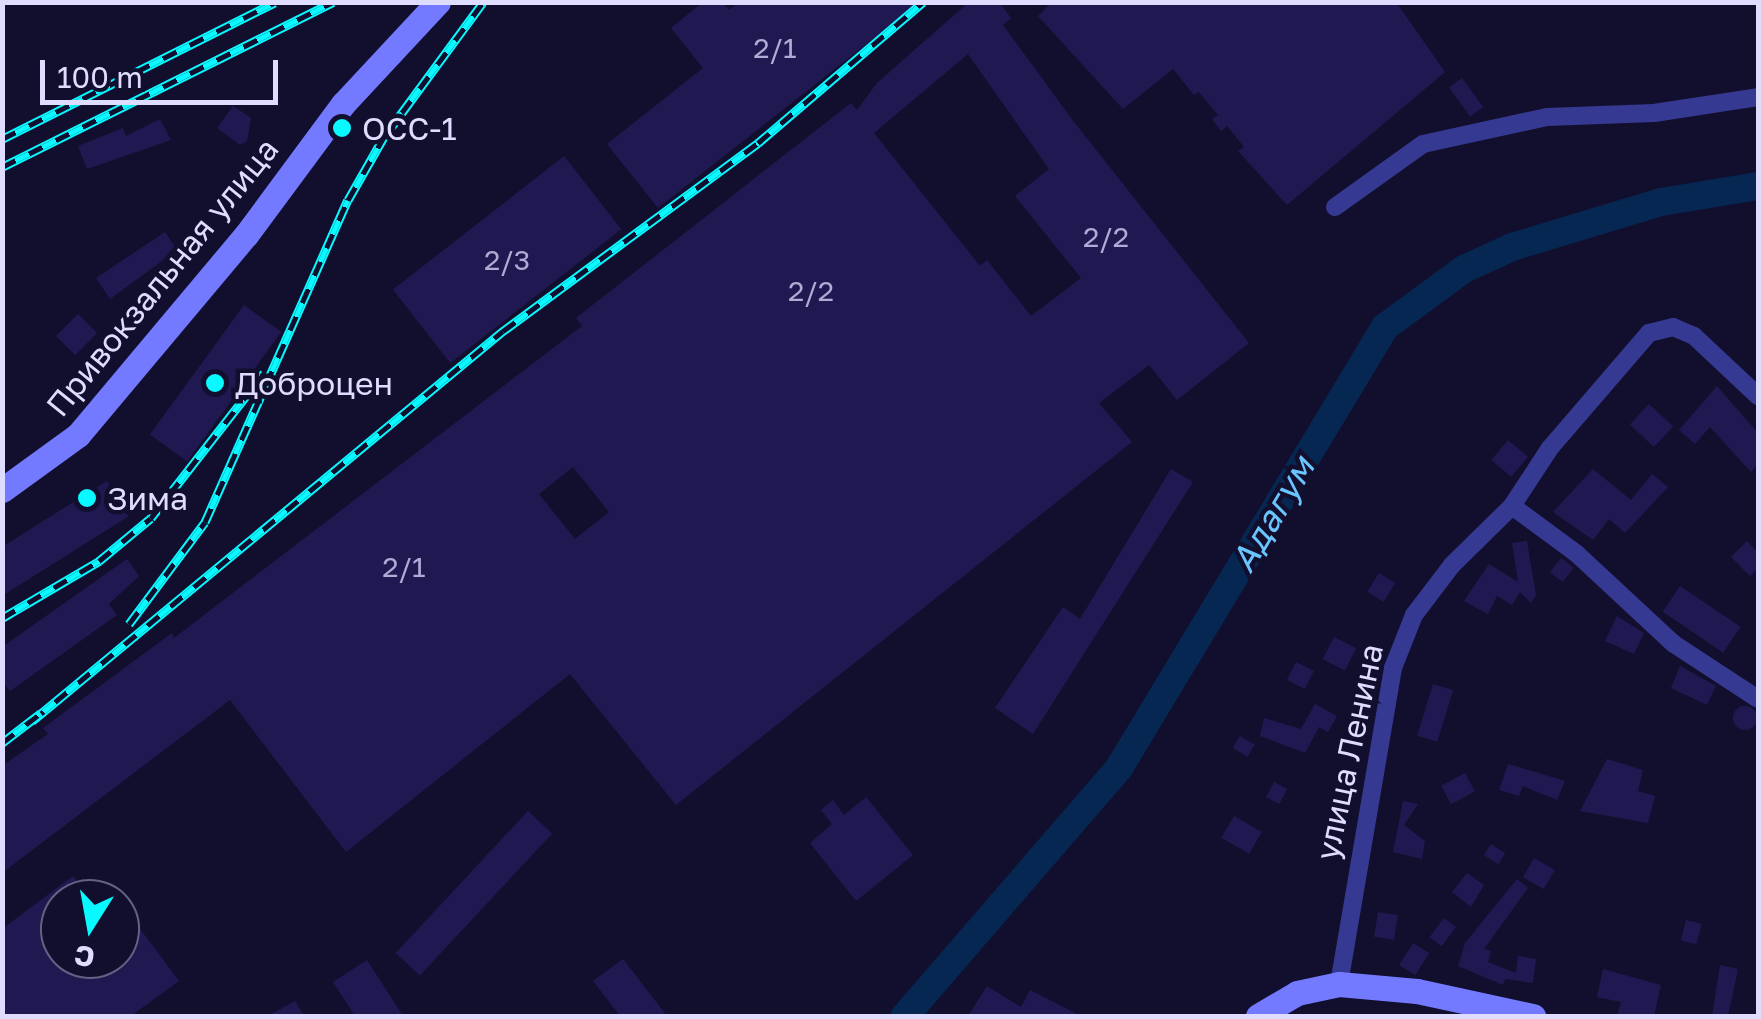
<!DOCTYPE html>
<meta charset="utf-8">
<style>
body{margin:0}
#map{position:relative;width:1761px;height:1019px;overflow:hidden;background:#120f2e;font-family:"Golos Text",sans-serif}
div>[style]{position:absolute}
.river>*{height:28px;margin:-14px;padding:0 14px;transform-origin:14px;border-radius:14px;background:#062751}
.building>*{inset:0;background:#201951;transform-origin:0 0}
.round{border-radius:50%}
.minor>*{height:18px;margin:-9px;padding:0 9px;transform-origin:9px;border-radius:9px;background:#363991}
.secondary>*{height:25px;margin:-12.5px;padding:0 12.5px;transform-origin:12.5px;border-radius:12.5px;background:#737aff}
.rail>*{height:9px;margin-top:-4.5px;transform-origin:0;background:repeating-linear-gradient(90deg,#120f2e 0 15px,#08f9ff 0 30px);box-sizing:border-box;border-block:2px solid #08f9ff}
.dots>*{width:28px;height:28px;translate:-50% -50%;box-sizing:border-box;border:5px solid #120f2e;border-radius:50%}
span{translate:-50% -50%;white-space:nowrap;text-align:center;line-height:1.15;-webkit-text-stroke:9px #120f2e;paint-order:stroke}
.number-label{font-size:28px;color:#aeabd4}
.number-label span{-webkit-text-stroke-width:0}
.poi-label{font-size:32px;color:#dedcff}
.left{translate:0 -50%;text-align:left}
.street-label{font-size:32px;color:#dedcff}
.water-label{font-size:35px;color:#6ac5ff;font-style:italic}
.frame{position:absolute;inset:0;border:5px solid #dedcff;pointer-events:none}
.north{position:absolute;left:40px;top:879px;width:100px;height:100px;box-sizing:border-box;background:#120f2e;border:2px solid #646182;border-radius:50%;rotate:191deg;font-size:28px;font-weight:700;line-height:40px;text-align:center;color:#dedcff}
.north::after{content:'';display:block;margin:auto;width:35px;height:45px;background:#08f9ff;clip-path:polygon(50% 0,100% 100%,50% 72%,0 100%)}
.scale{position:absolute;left:40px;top:60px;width:238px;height:45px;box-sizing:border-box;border:5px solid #dedcff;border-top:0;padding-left:12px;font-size:30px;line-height:35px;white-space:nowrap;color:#dedcff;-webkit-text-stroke:8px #120f2e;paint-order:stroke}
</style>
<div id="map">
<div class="river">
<i style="left:905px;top:1016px;width:328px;rotate:-49.2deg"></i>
<i style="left:1119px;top:768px;width:515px;rotate:-58.9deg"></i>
<i style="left:1385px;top:327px;width:98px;rotate:-36.3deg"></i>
<i style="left:1464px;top:269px;width:53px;rotate:-24.6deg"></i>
<i style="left:1512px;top:247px;width:156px;rotate:-16.8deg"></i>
<i style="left:1661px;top:202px;width:98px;rotate:-9.4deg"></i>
</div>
<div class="building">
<i style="clip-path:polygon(703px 2px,723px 2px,729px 10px,739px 2px,920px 2px,658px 208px,607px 144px,703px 68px,671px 28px)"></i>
<i style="clip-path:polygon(evenodd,969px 2px,999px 2px,1011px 18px,1003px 25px,1074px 122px,1249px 343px,1177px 400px,1149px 365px,1099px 403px,1132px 442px,676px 805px,570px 674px,346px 852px,230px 700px,2px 873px,2px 766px,48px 734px,43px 728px,172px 633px,174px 638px,582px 326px,576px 318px,851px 103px,857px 110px,877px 83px,969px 2px,968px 54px,1049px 169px,1015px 196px,1081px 278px,1031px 316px,987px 260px,980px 266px,874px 133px,968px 54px,969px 2px,573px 467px,609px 512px,575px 539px,539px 494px,573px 467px)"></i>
<i style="clip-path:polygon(1052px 2px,1396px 2px,1445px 72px,1287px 205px,1238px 151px,1244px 147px,1227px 126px,1221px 131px,1212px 119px,1218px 115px,1199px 92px,1194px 95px,1173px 69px,1123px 109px,1038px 16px)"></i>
<i style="left:1462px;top:78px;width:36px;height:16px;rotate:54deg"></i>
<i style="clip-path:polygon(233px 106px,251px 118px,247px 141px,240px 145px,217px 128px)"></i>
<i style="clip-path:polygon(160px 119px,171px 140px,87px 169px,78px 146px,123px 128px,126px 136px)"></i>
<i style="left:564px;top:156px;width:93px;height:217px;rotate:52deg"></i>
<i style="clip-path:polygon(165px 232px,177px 250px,110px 299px,96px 278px)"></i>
<i style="left:244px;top:305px;width:46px;height:160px;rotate:36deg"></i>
<i style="left:78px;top:314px;width:27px;height:31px;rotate:45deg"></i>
<i style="clip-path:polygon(1717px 386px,1758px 433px,1758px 464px,1751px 472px,1710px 427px,1695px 444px,1679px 430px)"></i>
<i style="left:1649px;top:404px;width:33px;height:28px;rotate:43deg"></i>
<i style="left:1508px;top:440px;width:26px;height:26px;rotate:40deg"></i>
<i style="clip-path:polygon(1171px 469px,1193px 482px,1033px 734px,995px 708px,1063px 607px,1080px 619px)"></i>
<i style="clip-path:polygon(1593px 469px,1631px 500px,1652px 474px,1668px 487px,1625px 533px,1609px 519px,1593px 540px,1553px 512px)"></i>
<i style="clip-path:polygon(107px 481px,129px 516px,2px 596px,2px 547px)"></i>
<i style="clip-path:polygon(1527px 541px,1536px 595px,1531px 603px,1520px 592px,1512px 605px,1497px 596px,1488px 614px,1464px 601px,1489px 564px,1518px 582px,1512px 543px)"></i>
<i style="clip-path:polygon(1747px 541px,1758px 553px,1758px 568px,1750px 576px,1731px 557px)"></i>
<i style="left:1561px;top:558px;width:16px;height:18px;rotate:38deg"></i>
<i style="clip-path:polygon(127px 559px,139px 576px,109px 604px,117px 615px,10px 691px,2px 681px,2px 647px)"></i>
<i style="left:1379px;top:573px;width:19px;height:22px;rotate:32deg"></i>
<i style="left:1680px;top:586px;width:73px;height:31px;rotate:34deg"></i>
<i style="clip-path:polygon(1617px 616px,1644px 633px,1634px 654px,1605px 641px)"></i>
<i style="left:1334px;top:637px;width:25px;height:25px;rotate:27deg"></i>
<i style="left:1296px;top:662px;width:20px;height:20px;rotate:27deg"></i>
<i style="clip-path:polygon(1680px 666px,1716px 686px,1707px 705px,1671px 688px)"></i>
<i style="left:1433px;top:684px;width:21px;height:54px;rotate:17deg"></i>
<i style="clip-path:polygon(1315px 704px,1337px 716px,1328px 732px,1319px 727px,1305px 753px,1260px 736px,1264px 718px,1301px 729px)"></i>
<i class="round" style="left:1733px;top:706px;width:24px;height:24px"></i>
<i style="left:1240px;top:736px;width:17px;height:14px;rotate:31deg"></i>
<i style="clip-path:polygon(1607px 759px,1643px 770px,1638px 791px,1655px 796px,1648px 823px,1580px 811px)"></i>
<i style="clip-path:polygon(1508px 764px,1565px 781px,1557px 800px,1523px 786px,1519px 796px,1499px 790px)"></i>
<i style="left:1465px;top:773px;width:21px;height:27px;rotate:62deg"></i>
<i style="left:1274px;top:782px;width:15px;height:17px;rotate:28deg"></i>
<i style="clip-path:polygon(866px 797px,913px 855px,856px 901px,810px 843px,832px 824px,821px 810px,833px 800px,844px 815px)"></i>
<i style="clip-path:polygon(1403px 801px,1418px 804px,1404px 825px,1425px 841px,1422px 859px,1393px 852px)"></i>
<i style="left:528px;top:811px;width:33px;height:194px;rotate:43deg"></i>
<i style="left:1234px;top:816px;width:32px;height:25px;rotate:30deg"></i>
<i style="left:1491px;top:844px;width:17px;height:13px;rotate:33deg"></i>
<i style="left:1534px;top:858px;width:24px;height:22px;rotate:30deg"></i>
<i style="clip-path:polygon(1467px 873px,1484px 885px,1471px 907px,1452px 892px)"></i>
<i style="clip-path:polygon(73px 876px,90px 899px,60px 899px,60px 959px,120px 959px,120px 902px,179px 981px,131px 1016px,2px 1016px,2px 929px)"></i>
<i style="clip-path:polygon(1517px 879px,1528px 888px,1484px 949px,1491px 951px,1488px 962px,1516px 973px,1518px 956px,1536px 959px,1533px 983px,1505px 979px,1503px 985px,1458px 966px,1465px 943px)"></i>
<i style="left:1378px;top:912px;width:20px;height:25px;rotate:9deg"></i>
<i style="left:1444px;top:918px;width:15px;height:24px;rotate:37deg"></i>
<i style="left:1686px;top:920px;width:16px;height:21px;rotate:14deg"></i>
<i style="left:1413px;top:943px;width:19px;height:26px;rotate:32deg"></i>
<i style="clip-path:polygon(623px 959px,667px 1016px,620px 1016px,593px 981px)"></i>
<i style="clip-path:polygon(367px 960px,403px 1016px,355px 1016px,333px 982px)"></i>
<i style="clip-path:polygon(1720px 965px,1738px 969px,1728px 1016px,1712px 1016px)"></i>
<i style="clip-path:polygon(1603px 969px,1661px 985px,1654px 1016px,1617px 1016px,1621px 1002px,1597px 997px)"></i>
<i style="clip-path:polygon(987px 986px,1021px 1007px,1030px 990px,1081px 1016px,968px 1016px)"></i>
<i style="clip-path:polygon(295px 1001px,304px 1016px,268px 1016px)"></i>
</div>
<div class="minor">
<i style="left:1335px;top:207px;width:108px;rotate:-35.6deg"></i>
<i style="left:1423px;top:144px;width:127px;rotate:-12.3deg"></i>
<i style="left:1547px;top:117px;width:107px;rotate:-2.1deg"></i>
<i style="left:1654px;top:113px;width:105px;rotate:-8.7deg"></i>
<i style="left:1512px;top:506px;width:81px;rotate:36.4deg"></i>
<i style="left:1577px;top:554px;width:132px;rotate:42.9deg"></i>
<i style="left:1674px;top:644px;width:100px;rotate:33.2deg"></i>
<i style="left:1339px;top:984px;width:321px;rotate:-80.3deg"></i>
<i style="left:1393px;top:668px;width:57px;rotate:-68.4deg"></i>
<i style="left:1414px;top:615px;width:63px;rotate:-52.8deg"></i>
<i style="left:1452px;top:565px;width:84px;rotate:-44.5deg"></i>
<i style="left:1512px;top:506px;width:69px;rotate:-56.8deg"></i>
<i style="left:1550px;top:448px;width:152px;rotate:-49.3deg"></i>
<i style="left:1649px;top:333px;width:25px;rotate:-14deg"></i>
<i style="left:1673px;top:327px;width:23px;rotate:23deg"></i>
<i style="left:1694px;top:336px;width:88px;rotate:43.2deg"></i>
</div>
<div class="secondary">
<i style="left:2px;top:490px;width:94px;rotate:-35.9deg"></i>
<i style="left:78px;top:435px;width:261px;rotate:-50deg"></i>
<i style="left:246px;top:235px;width:163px;rotate:-53.5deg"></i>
<i style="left:343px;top:104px;width:139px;rotate:-47deg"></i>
<i style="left:1258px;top:1016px;width:45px;rotate:-30.5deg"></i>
<i style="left:1297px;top:993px;width:43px;rotate:-12.1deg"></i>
<i style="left:1339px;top:984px;width:78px;rotate:5.1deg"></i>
<i style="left:1417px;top:991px;width:119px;rotate:12.2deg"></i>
</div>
<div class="rail">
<i style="left:2px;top:139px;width:305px;rotate:-26.6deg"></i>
<i style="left:2px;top:167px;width:370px;rotate:-26.5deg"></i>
<i style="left:2px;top:618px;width:113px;rotate:-30.4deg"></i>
<i style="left:99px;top:561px;width:67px;rotate:-39.6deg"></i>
<i style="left:151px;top:518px;width:184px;rotate:-52.1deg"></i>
<i style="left:129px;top:624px;width:127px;rotate:-53.3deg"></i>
<i style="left:205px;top:522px;width:352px;rotate:-66.1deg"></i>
<i style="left:348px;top:200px;width:73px;rotate:-60.3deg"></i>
<i style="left:384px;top:137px;width:167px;rotate:-53.7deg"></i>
<i style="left:32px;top:721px;width:612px;rotate:-39.63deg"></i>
<i style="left:503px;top:331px;width:317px;rotate:-36.4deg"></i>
<i style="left:758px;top:143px;width:217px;rotate:-40.5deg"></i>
<i style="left:2px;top:743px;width:49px;rotate:-37.6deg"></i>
</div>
<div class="dots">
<i style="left:342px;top:128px;background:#08f9ff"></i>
<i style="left:215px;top:383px;background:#08f9ff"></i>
<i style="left:87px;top:498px;background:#08f9ff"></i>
</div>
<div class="number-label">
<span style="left:775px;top:48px">2/1</span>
<span style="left:1106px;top:237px">2/2</span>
<span style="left:507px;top:260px">2/3</span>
<span style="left:811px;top:291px">2/2</span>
<span style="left:404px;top:567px">2/1</span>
</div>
<div class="poi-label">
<span class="left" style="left:362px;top:128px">ОСС-1</span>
<span class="left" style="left:235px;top:383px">Доброцен</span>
<span class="left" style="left:107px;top:498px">Зима</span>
</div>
<div class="street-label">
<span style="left:162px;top:277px;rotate:-51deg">Привокзальная улица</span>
<span style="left:1349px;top:752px;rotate:-78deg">улица Ленина</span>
</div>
<div class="water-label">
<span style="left:1272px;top:514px;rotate:-59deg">Адагум</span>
</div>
<div class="frame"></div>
<div class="north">С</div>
<div class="scale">100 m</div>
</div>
